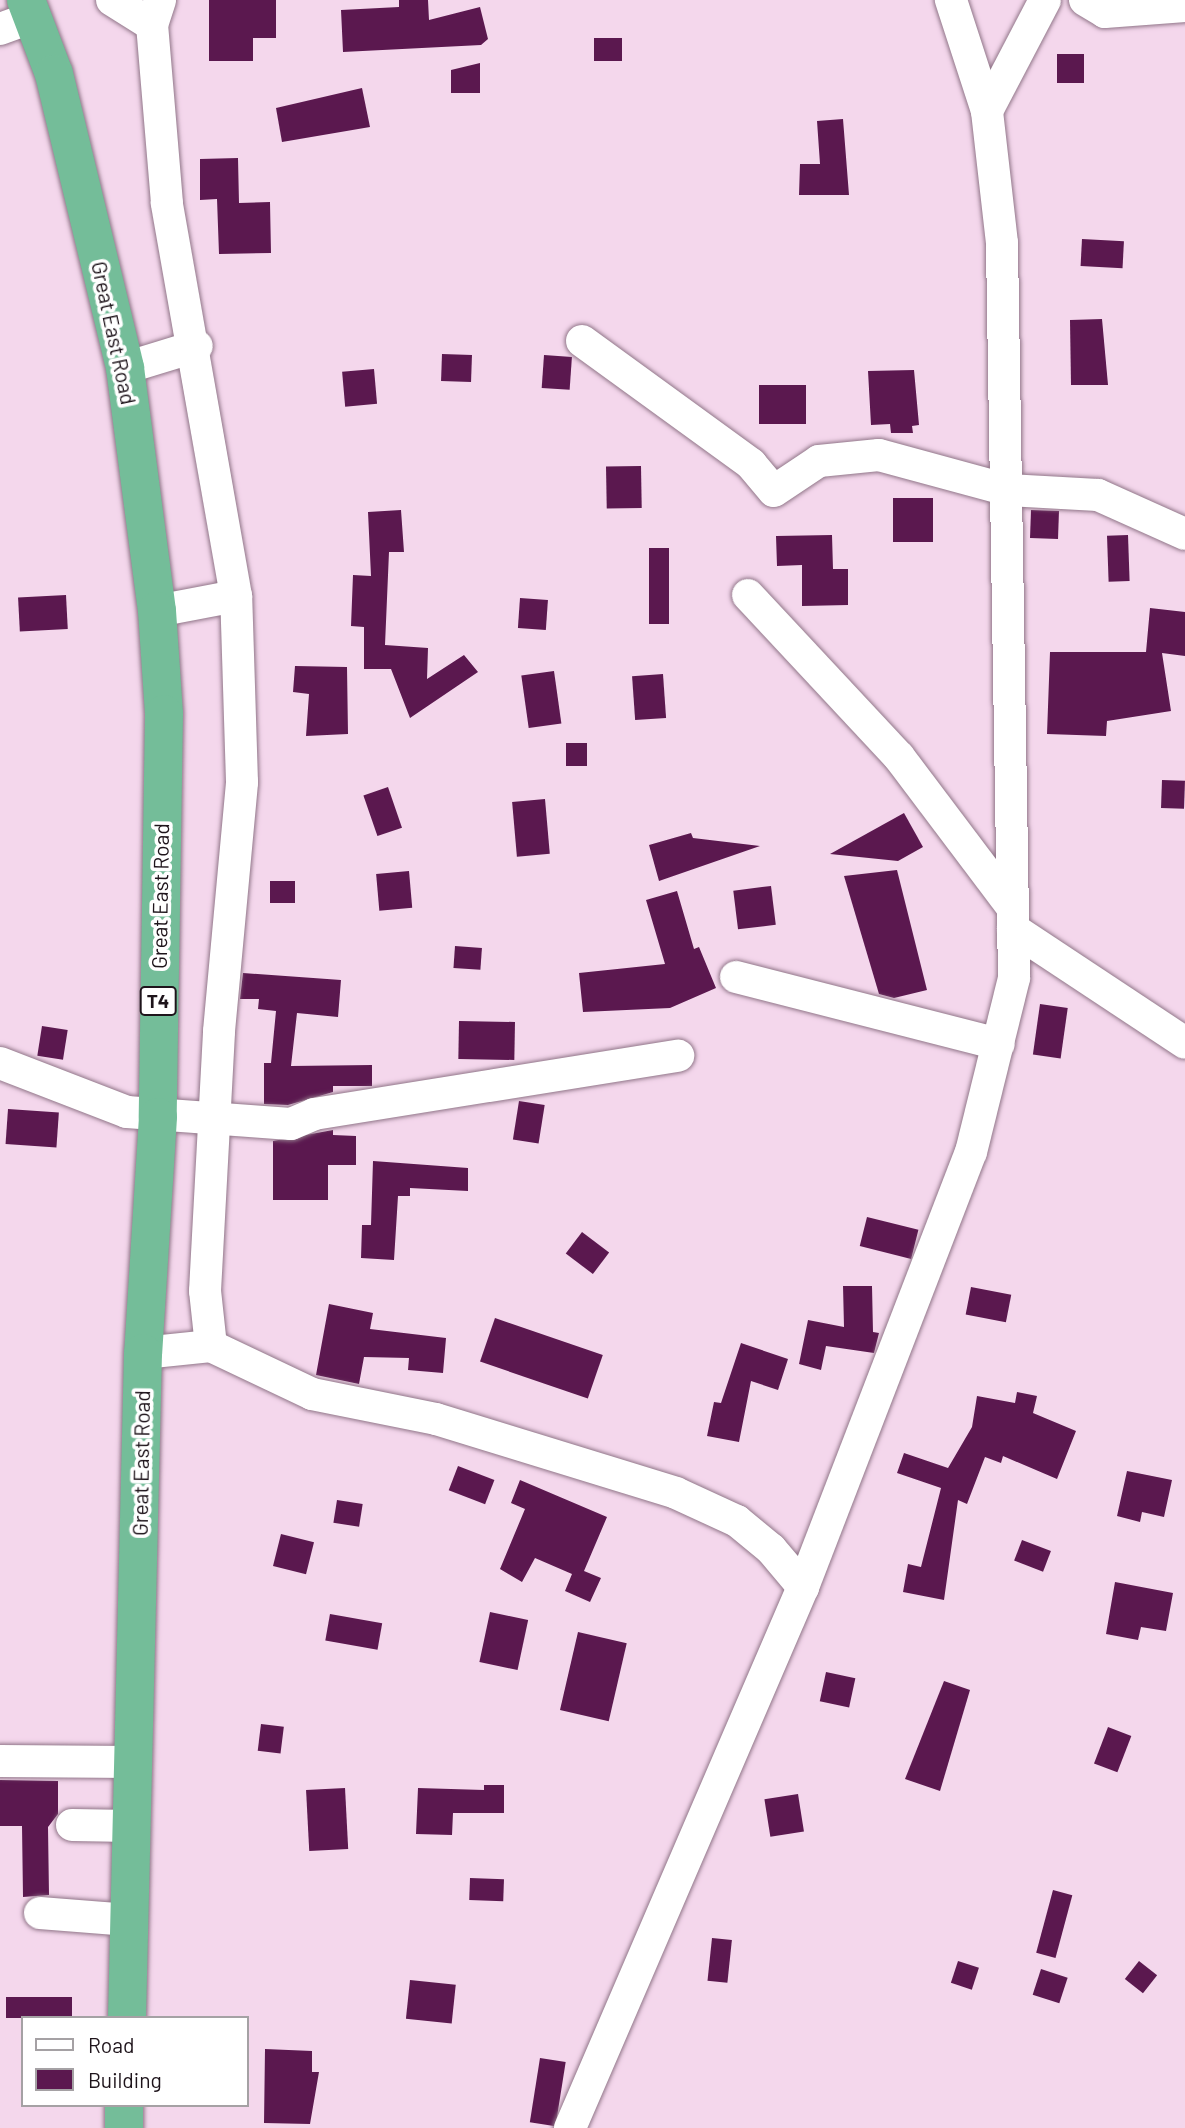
<!DOCTYPE html>
<style>
body{margin:0}
#map{position:relative;width:1185px;height:2128px;overflow:hidden;background:#f4d7ec;font-family:Barlow,sans-serif}
div>[style]{position:absolute}
.building>*{inset:0;background:#5b184f;transform-origin:0 0}
.roads{filter:drop-shadow(0 0 2px #917689) drop-shadow(0 0 2px #917689)}
.minor>*{height:32px;margin:-16px;padding:0 16px;transform-origin:16px;border-radius:16px;background:#fff}
.highway>*{height:38px;margin:-19px;padding:0 19px;transform-origin:19px;border-radius:19px;background:#74bd99}
span{translate:-50% -50%;white-space:nowrap;text-align:center;line-height:1.15;-webkit-text-stroke:7px #fff;paint-order:stroke}
.shield-label span{padding:2px 5px;background:#fff;border:2px solid;border-radius:5px;-webkit-text-stroke-width:0}
.shield-label{font-size:19px;color:#1e141b;font-weight:700}
.street-label{font-size:21px;color:#1e141b}
.legend{position:absolute;left:21px;top:2016px;width:228px;height:91px;box-sizing:border-box;background:#fff;border:2px solid #a5a1a4;margin:0;padding:9px 12px;list-style:none;font-size:21px;color:#1e141b}
.legend li{display:flex;align-items:center;gap:14px;height:35px}
.legend b{width:35px;border:2px solid #a5a1a4}
</style>
<div id="map">
<div class="building">
<i style="clip-path:polygon(209px 0,276px 0,276px 38px,253px 38px,253px 61px,209px 61px)"></i>
<i style="clip-path:polygon(399px 0,428px 0,429px 20px,480px 7px,488px 39px,481px 45px,343px 52px,341px 10px,399px 7px)"></i>
<i style="left:594px;top:38px;width:28px;height:23px"></i>
<i style="left:1084px;top:54px;width:29px;height:27px;rotate:90deg"></i>
<i style="clip-path:polygon(480px 63px,480px 93px,451px 93px,451px 70px)"></i>
<i style="clip-path:polygon(362px 88px,370px 127px,282px 142px,276px 108px)"></i>
<i style="clip-path:polygon(843px 119px,849px 195px,799px 195px,800px 164px,820px 164px,817px 121px)"></i>
<i style="clip-path:polygon(238px 158px,239px 203px,270px 202px,271px 253px,219px 254px,217px 199px,200px 200px,200px 159px)"></i>
<i style="left:1082px;top:239px;width:42px;height:27px;rotate:3deg"></i>
<i style="clip-path:polygon(1102px 319px,1108px 385px,1071px 385px,1070px 320px)"></i>
<i style="left:442px;top:354px;width:30px;height:27px;rotate:2deg"></i>
<i style="left:544px;top:355px;width:28px;height:33px;rotate:4deg"></i>
<i style="left:374px;top:369px;width:35px;height:32px;rotate:85deg"></i>
<i style="clip-path:polygon(914px 370px,919px 425px,912px 426px,913px 433px,891px 433px,890px 424px,871px 425px,868px 371px)"></i>
<i style="left:759px;top:385px;width:47px;height:39px"></i>
<i style="left:641px;top:466px;width:42px;height:35px;rotate:89deg"></i>
<i style="left:893px;top:498px;width:40px;height:44px"></i>
<i style="clip-path:polygon(401px 510px,404px 552px,389px 552px,385px 645px,428px 648px,427px 679px,464px 655px,478px 672px,410px 718px,391px 669px,364px 669px,364px 627px,351px 626px,353px 575px,371px 576px,368px 512px)"></i>
<i style="left:1031px;top:510px;width:28px;height:28px;rotate:2deg"></i>
<i style="clip-path:polygon(832px 535px,833px 569px,848px 569px,848px 605px,802px 606px,802px 565px,777px 566px,776px 536px)"></i>
<i style="left:1128px;top:535px;width:46px;height:21px;rotate:88deg"></i>
<i style="left:649px;top:548px;width:20px;height:76px"></i>
<i style="left:66px;top:595px;width:34px;height:48px;rotate:87deg"></i>
<i style="left:520px;top:598px;width:28px;height:30px;rotate:4deg"></i>
<i style="clip-path:polygon(1150px 608px,1185px 612px,1185px 656px,1162px 653px,1171px 711px,1107px 721px,1106px 736px,1047px 734px,1050px 652px,1146px 652px)"></i>
<i style="clip-path:polygon(295px 666px,347px 667px,348px 734px,306px 736px,309px 694px,293px 692px)"></i>
<i style="left:554px;top:671px;width:53px;height:33px;rotate:82deg"></i>
<i style="left:663px;top:674px;width:44px;height:31px;rotate:86deg"></i>
<i style="left:566px;top:743px;width:21px;height:23px"></i>
<i style="left:1162px;top:780px;width:23px;height:28px;rotate:2deg"></i>
<i style="left:388px;top:787px;width:43px;height:26px;rotate:71deg"></i>
<i style="left:545px;top:799px;width:55px;height:33px;rotate:85deg"></i>
<i style="clip-path:polygon(904px 813px,923px 847px,898px 861px,830px 854px)"></i>
<i style="clip-path:polygon(691px 833px,693px 838px,760px 846px,659px 881px,649px 845px)"></i>
<i style="clip-path:polygon(897px 870px,927px 990px,894px 998px,879px 994px,844px 876px)"></i>
<i style="left:409px;top:871px;width:37px;height:33px;rotate:85deg"></i>
<i style="left:295px;top:881px;width:22px;height:25px;rotate:90deg"></i>
<i style="left:771px;top:886px;width:39px;height:38px;rotate:83deg"></i>
<i style="clip-path:polygon(677px 891px,694px 949px,699px 947px,716px 988px,670px 1008px,583px 1012px,579px 973px,665px 964px,646px 900px)"></i>
<i style="left:455px;top:946px;width:27px;height:22px;rotate:4deg"></i>
<i style="clip-path:polygon(243px 973px,341px 980px,338px 1017px,297px 1013px,291px 1066px,372px 1065px,372px 1086px,333px 1086px,333px 1092px,288px 1105px,264px 1104px,264px 1063px,271px 1063px,276px 1011px,258px 1009px,259px 999px,240px 999px)"></i>
<i style="left:1040px;top:1004px;width:28px;height:51px;rotate:8deg"></i>
<i style="left:459px;top:1021px;width:56px;height:38px;rotate:1deg"></i>
<i style="left:42px;top:1026px;width:26px;height:30px;rotate:9deg"></i>
<i style="left:519px;top:1101px;width:26px;height:39px;rotate:9deg"></i>
<i style="left:8px;top:1109px;width:51px;height:35px;rotate:4deg"></i>
<i style="clip-path:polygon(333px 1130px,333px 1135px,356px 1136px,356px 1165px,328px 1165px,328px 1200px,273px 1200px,273px 1141px)"></i>
<i style="clip-path:polygon(373px 1161px,468px 1168px,468px 1191px,410px 1188px,410px 1196px,398px 1196px,394px 1260px,361px 1258px,362px 1225px,371px 1225px)"></i>
<i style="left:867px;top:1217px;width:53px;height:30px;rotate:14deg"></i>
<i style="left:582px;top:1232px;width:34px;height:27px;rotate:37deg"></i>
<i style="clip-path:polygon(843px 1286px,872px 1286px,873px 1332px,879px 1333px,874px 1353px,826px 1346px,821px 1370px,799px 1364px,808px 1320px,844px 1327px)"></i>
<i style="left:971px;top:1287px;width:41px;height:28px;rotate:11deg"></i>
<i style="clip-path:polygon(329px 1304px,373px 1313px,370px 1329px,446px 1338px,443px 1373px,408px 1370px,409px 1358px,364px 1357px,359px 1384px,316px 1375px)"></i>
<i style="left:495px;top:1318px;width:114px;height:46px;rotate:19deg"></i>
<i style="clip-path:polygon(741px 1343px,788px 1359px,778px 1390px,751px 1381px,739px 1442px,707px 1436px,714px 1402px,721px 1403px)"></i>
<i style="clip-path:polygon(1017px 1392px,1037px 1396px,1033px 1413px,1076px 1431px,1057px 1479px,1003px 1456px,1001px 1463px,985px 1457px,967px 1504px,958px 1500px,944px 1600px,903px 1592px,908px 1564px,921px 1567px,941px 1488px,897px 1473px,904px 1453px,948px 1468px,972px 1427px,977px 1396px,1015px 1403px)"></i>
<i style="left:458px;top:1466px;width:39px;height:26px;rotate:21deg"></i>
<i style="clip-path:polygon(1127px 1471px,1172px 1480px,1164px 1517px,1142px 1512px,1140px 1522px,1117px 1516px)"></i>
<i style="clip-path:polygon(520px 1480px,607px 1517px,584px 1571px,601px 1578px,590px 1602px,565px 1591px,572px 1574px,535px 1558px,522px 1582px,500px 1569px,525px 1509px,511px 1503px)"></i>
<i style="left:337px;top:1500px;width:26px;height:23px;rotate:9deg"></i>
<i style="left:281px;top:1534px;width:34px;height:33px;rotate:14deg"></i>
<i style="left:1022px;top:1540px;width:31px;height:22px;rotate:21deg"></i>
<i style="clip-path:polygon(1115px 1582px,1173px 1593px,1166px 1631px,1141px 1627px,1138px 1640px,1106px 1634px)"></i>
<i style="left:490px;top:1612px;width:39px;height:51px;rotate:12deg"></i>
<i style="left:330px;top:1614px;width:53px;height:27px;rotate:10deg"></i>
<i style="left:578px;top:1632px;width:50px;height:80px;rotate:13deg"></i>
<i style="left:826px;top:1672px;width:30px;height:30px;rotate:12deg"></i>
<i style="clip-path:polygon(944px 1681px,970px 1690px,940px 1791px,905px 1779px)"></i>
<i style="left:261px;top:1724px;width:23px;height:27px;rotate:7deg"></i>
<i style="left:1108px;top:1727px;width:25px;height:39px;rotate:21deg"></i>
<i style="clip-path:polygon(0 1780px,58px 1781px,58px 1814px,48px 1827px,49px 1895px,23px 1897px,22px 1826px,0 1826px)"></i>
<i style="clip-path:polygon(484px 1785px,504px 1785px,504px 1813px,453px 1813px,452px 1835px,416px 1834px,418px 1788px,484px 1790px)"></i>
<i style="left:345px;top:1788px;width:61px;height:39px;rotate:87deg"></i>
<i style="left:798px;top:1794px;width:38px;height:34px;rotate:81deg"></i>
<i style="left:470px;top:1878px;width:34px;height:22px;rotate:2deg"></i>
<i style="left:1053px;top:1890px;width:20px;height:65px;rotate:15deg"></i>
<i style="left:712px;top:1938px;width:20px;height:43px;rotate:6deg"></i>
<i style="left:958px;top:1961px;width:22px;height:23px;rotate:18deg"></i>
<i style="left:1139px;top:1961px;width:23px;height:23px;rotate:38deg"></i>
<i style="left:1041px;top:1969px;width:28px;height:27px;rotate:18deg"></i>
<i style="left:410px;top:1980px;width:46px;height:39px;rotate:6deg"></i>
<i style="left:72px;top:1997px;width:21px;height:66px;rotate:90deg"></i>
<i style="clip-path:polygon(265px 2049px,312px 2051px,312px 2072px,319px 2072px,310px 2124px,264px 2123px)"></i>
<i style="left:540px;top:2058px;width:26px;height:65px;rotate:9deg"></i>
</div>
<div class="roads">
<div class="minor">
<i style="left:112px;top:0;width:47px;rotate:32deg"></i>
<i style="left:1085px;top:0;width:23px;rotate:31deg"></i>
<i style="left:1105px;top:12px;width:80px;rotate:-4.3deg"></i>
<i style="left:0;top:29px;width:35px;rotate:-20deg"></i>
<i style="left:987px;top:111px;width:125px;rotate:-62.4deg"></i>
<i style="left:582px;top:341px;width:209px;rotate:36deg"></i>
<i style="left:751px;top:464px;width:35px;rotate:50deg"></i>
<i style="left:774px;top:491px;width:54px;rotate:-33.7deg"></i>
<i style="left:819px;top:461px;width:60px;rotate:-5.7deg"></i>
<i style="left:879px;top:455px;width:134px;rotate:15.2deg"></i>
<i style="left:1008px;top:490px;width:90px;rotate:3.2deg"></i>
<i style="left:1098px;top:495px;width:95px;rotate:24.1deg"></i>
<i style="left:125px;top:368px;width:75px;rotate:-17deg"></i>
<i style="left:748px;top:595px;width:221px;rotate:47deg"></i>
<i style="left:899px;top:757px;width:188px;rotate:53deg"></i>
<i style="left:157px;top:611px;width:80px;rotate:-10.8deg"></i>
<i style="left:1013px;top:929px;width:206px;rotate:33.5deg"></i>
<i style="left:736px;top:977px;width:271px;rotate:14.3deg"></i>
<i style="left:0;top:1063px;width:136px;rotate:21.1deg"></i>
<i style="left:127px;top:1112px;width:164px;rotate:4.2deg"></i>
<i style="left:291px;top:1124px;width:25px;rotate:-23deg"></i>
<i style="left:314px;top:1114px;width:369px;rotate:-9.1deg"></i>
<i style="left:211px;top:1346px;width:112px;rotate:25.4deg"></i>
<i style="left:312px;top:1394px;width:126px;rotate:11.4deg"></i>
<i style="left:436px;top:1419px;width:251px;rotate:17.1deg"></i>
<i style="left:676px;top:1493px;width:67px;rotate:24.7deg"></i>
<i style="left:737px;top:1521px;width:44px;rotate:39.5deg"></i>
<i style="left:771px;top:1549px;width:50px;rotate:49.9deg"></i>
<i style="left:143px;top:1353px;width:68px;rotate:-5.9deg"></i>
<i style="left:211px;top:1346px;width:55px;rotate:-96.2deg"></i>
<i style="left:205px;top:1291px;width:260px;rotate:-86.9deg"></i>
<i style="left:219px;top:1031px;width:250px;rotate:-84.7deg"></i>
<i style="left:242px;top:782px;width:186px;rotate:-91.8deg"></i>
<i style="left:236px;top:596px;width:399px;rotate:-100deg"></i>
<i style="left:167px;top:203px;width:179px;rotate:-94.8deg"></i>
<i style="left:152px;top:25px;width:26px;rotate:-72deg"></i>
<i style="left:0;top:1761px;width:133px;rotate:0.4deg"></i>
<i style="left:72px;top:1825px;width:60px;rotate:1deg"></i>
<i style="left:40px;top:1913px;width:89px;rotate:4.5deg"></i>
<i style="left:570px;top:2128px;width:589px;rotate:-66.7deg"></i>
<i style="left:803px;top:1587px;width:466px;rotate:-68.9deg"></i>
<i style="left:971px;top:1152px;width:179px;rotate:-76.1deg"></i>
<i style="left:1014px;top:978px;width:735px;rotate:-90.94deg"></i>
<i style="left:1002px;top:243px;width:133px;rotate:-96.5deg"></i>
<i style="left:987px;top:111px;width:117px;rotate:-108deg"></i>
</div>
<div class="highway">
<i style="left:26px;top:0;width:79px;rotate:69.3deg"></i>
<i style="left:54px;top:74px;width:302px;rotate:76.4deg"></i>
<i style="left:125px;top:368px;width:245px;rotate:82.5deg"></i>
<i style="left:157px;top:611px;width:103px;rotate:86.1deg"></i>
<i style="left:164px;top:714px;width:403px;rotate:90.9deg"></i>
<i style="left:158px;top:1117px;width:236px;rotate:93.6deg"></i>
<i style="left:143px;top:1353px;width:665px;rotate:91.38deg"></i>
<i style="left:124px;top:2128px;width:23px;rotate:-90deg"></i>
</div>
</div>
<div class="shield-label">
<span style="left:158px;top:1001px">T4</span>
</div>
<div class="street-label">
<span style="left:114px;top:333px;rotate:78deg">Great East Road</span>
<span style="left:160px;top:896px;rotate:-89deg">Great East Road</span>
<span style="left:141px;top:1463px;rotate:-89deg">Great East Road</span>
</div>
<ul class="legend">
<li><b style="height:9px;background:#fff"></b>Road</li>
<li><b style="height:19px;background:#5b184f"></b>Building</li>
</ul>
</div>
